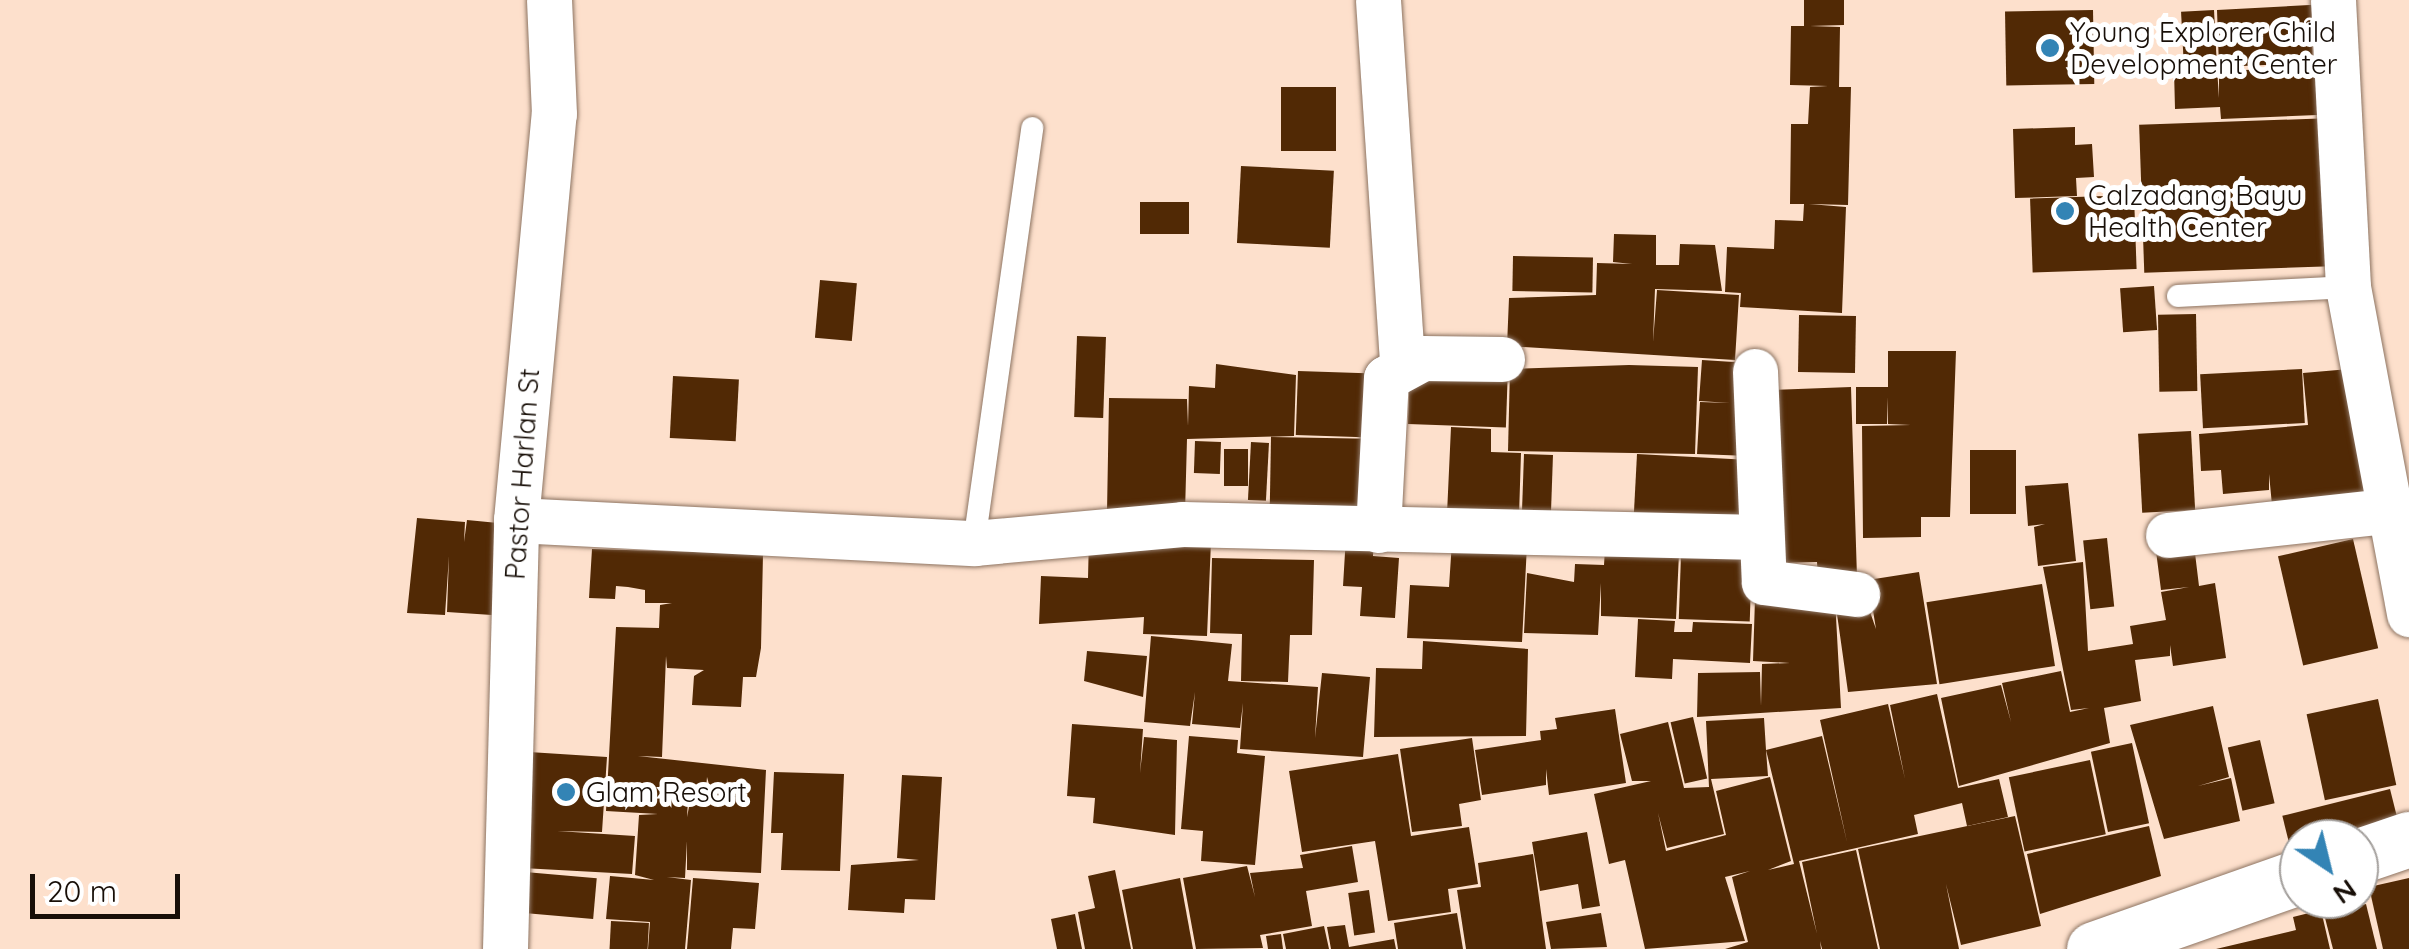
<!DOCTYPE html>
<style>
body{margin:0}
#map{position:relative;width:2409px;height:949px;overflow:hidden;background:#fde0cc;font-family:Quicksand,sans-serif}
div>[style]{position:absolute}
.building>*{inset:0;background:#512905;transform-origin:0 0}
.roads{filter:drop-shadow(0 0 2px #8d7462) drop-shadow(0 0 2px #8d7462)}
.service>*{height:22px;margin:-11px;padding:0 11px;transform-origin:11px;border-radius:11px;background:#fff}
.minor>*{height:45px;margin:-22.5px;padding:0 22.5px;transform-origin:22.5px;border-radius:22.5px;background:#fff}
.tertiary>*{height:55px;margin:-27.5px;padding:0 27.5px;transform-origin:27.5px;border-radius:27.5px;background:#fff}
.dots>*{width:28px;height:28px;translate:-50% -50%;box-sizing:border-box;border:5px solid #fff;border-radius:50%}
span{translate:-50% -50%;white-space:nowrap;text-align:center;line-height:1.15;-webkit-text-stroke:10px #fff;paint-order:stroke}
.poi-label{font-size:28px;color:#180f08}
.left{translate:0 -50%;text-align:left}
.street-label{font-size:28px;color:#180f08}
.north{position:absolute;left:2279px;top:819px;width:100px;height:100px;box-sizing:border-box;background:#fff;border:2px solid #a39f9c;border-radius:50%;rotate:145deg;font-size:28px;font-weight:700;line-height:40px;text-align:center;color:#180f08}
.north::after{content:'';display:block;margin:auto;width:35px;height:45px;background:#3384b5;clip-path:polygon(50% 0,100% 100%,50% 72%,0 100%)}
.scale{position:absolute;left:30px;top:874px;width:150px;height:45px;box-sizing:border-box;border:5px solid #180f08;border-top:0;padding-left:12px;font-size:30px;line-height:35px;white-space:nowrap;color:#180f08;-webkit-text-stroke:8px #fff;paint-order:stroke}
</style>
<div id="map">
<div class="building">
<i style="clip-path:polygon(1804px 0,1844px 0,1844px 25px,1810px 26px,1840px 27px,1839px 87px,1851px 87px,1848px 205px,1809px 204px,1846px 207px,1842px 313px,1740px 307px,1741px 293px,1725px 292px,1727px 247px,1774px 249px,1775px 220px,1803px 221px,1804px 204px,1790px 204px,1791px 124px,1808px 124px,1810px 87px,1828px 86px,1790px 85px,1791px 26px,1804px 26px)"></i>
<i style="clip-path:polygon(2328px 4px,2329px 37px,2312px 38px,2313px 63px,2219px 67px,2217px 10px)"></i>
<i style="left:2093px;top:10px;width:74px;height:88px;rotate:89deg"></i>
<i style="left:2214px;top:10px;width:55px;height:33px;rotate:87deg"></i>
<i style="clip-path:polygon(2316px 67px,2317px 115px,2221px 119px,2220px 107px,2175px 109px,2174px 70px,2217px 68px,2219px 98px,2219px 71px)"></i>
<i style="left:1281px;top:87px;width:55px;height:64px"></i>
<i style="left:2333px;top:118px;width:148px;height:194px;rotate:88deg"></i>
<i style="clip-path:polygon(2075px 127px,2075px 145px,2092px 144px,2094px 177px,2076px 178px,2077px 196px,2015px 198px,2013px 129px)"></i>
<i style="left:1241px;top:166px;width:93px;height:77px;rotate:3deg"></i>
<i style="left:2134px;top:195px;width:74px;height:104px;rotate:88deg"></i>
<i style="left:1189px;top:202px;width:32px;height:49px;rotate:90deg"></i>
<i style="clip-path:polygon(1614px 234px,1656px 235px,1656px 265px,1679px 265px,1680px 244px,1715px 245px,1722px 291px,1655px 289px,1653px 342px,1657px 290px,1739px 295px,1735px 360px,1507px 346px,1509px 298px,1596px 295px,1597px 263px,1632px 264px,1613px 262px)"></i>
<i style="left:1513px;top:256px;width:80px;height:35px;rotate:1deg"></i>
<i style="left:820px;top:280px;width:37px;height:58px;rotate:5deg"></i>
<i style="left:2154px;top:286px;width:44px;height:34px;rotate:86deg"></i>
<i style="left:2196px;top:314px;width:77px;height:38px;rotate:89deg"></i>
<i style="left:1799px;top:315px;width:57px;height:57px;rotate:1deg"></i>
<i style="left:1077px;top:336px;width:29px;height:81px;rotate:2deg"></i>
<i style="clip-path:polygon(1888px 351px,1956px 351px,1950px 517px,1921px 517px,1921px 537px,1863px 538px,1862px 426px,1911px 425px,1888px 424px,1888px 397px,1887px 424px,1856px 424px,1856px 387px,1888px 387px)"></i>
<i style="clip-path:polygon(1702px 360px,1749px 363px,1750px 456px,1697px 454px,1700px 402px,1730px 403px,1699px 401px)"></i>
<i style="clip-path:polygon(1216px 364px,1296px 375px,1294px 436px,1187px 439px,1185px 513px,1107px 512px,1109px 398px,1187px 399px,1188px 426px,1189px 386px,1215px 388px)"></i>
<i style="left:1410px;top:365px;width:98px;height:59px;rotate:2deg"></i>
<i style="clip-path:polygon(1629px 365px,1698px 367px,1695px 454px,1508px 451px,1510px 369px)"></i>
<i style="clip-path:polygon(2361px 368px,2378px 511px,2272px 505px,2269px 474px,2269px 490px,2223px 494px,2221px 470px,2201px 471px,2199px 434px,2308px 425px,2303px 373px)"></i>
<i style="left:2302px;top:369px;width:54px;height:102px;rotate:87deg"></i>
<i style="left:1298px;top:371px;width:68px;height:64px;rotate:2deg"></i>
<i style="left:673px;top:376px;width:66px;height:62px;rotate:3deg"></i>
<i style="clip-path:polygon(1851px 387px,1857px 577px,1818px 578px,1817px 562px,1773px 563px,1768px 390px)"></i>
<i style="clip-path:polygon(1451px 427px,1491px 429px,1491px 452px,1521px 453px,1519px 516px,1447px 514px)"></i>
<i style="left:2191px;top:431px;width:79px;height:53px;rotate:87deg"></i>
<i style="left:1271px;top:437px;width:96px;height:80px;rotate:1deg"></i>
<i style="left:1195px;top:441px;width:26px;height:32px;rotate:2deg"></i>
<i style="left:1251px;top:442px;width:18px;height:58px;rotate:3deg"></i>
<i style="left:1224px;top:449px;width:24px;height:37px"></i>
<i style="left:1970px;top:450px;width:46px;height:64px"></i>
<i style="left:1524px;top:454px;width:29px;height:65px;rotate:2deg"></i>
<i style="left:1637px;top:454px;width:113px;height:73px;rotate:3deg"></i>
<i style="clip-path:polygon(2068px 483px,2076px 561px,2038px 566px,2034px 527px,2045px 524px,2028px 526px,2025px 486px)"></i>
<i style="clip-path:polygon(417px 518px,465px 522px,464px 542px,467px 520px,498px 523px,492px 615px,447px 612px,449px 556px,445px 615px,407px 613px)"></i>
<i style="clip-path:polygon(1346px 536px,1374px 538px,1373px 556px,1399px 558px,1395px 618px,1360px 616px,1362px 587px,1343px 586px)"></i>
<i style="clip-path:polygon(1089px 537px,1211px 542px,1207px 636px,1143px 634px,1144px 617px,1039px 624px,1041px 576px,1088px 578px)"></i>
<i style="left:2107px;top:538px;width:69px;height:24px;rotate:84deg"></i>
<i style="left:2353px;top:539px;width:112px;height:77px;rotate:77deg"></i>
<i style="clip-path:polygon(1452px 541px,1527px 545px,1522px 642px,1407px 638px,1410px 585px,1449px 587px)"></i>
<i style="clip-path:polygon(2194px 545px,2199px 586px,2215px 583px,2226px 658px,2173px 666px,2170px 645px,2170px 656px,2135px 660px,2141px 701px,2104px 708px,2110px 743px,1959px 786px,1941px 698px,2001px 685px,2011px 722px,2002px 683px,2061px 671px,2070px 712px,2089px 708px,2071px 710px,2043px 567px,2083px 562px,2088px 651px,2133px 644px,2130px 626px,2166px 620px,2161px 592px,2189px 587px,2161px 590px,2156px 551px)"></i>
<i style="clip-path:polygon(evenodd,592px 549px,763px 554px,761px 648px,756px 677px,743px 677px,741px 707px,692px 705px,694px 676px,704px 670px,667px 668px,666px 656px,662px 757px,638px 756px,766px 770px,761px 873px,687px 870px,687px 841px,685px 878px,667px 877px,691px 880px,685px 949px,648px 949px,650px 922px,606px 919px,610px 876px,654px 880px,635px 875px,639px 815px,658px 814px,606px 811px,616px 627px,659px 628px,660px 605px,672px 603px,645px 603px,645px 590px,628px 587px,616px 586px,615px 599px,589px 598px,592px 549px,707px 777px,714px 803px,690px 802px,687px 817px,688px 800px,705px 801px,707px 777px)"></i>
<i style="clip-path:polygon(1605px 549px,1679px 553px,1676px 619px,1601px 616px,1601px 583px,1598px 635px,1524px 633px,1527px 573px,1574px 582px,1575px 564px,1604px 565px)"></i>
<i style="left:1681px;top:555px;width:71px;height:64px;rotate:2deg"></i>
<i style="clip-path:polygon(1212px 558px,1314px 560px,1312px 635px,1290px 635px,1288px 682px,1241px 681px,1242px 634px,1210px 633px)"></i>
<i style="clip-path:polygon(1919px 572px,1937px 684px,1848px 692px,1837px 614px,1869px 609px,1876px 629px,1868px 580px)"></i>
<i style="left:2042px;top:584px;width:83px;height:117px;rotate:81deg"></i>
<i style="clip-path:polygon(1755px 599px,1835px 599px,1841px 708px,1697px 717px,1698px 673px,1760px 672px,1761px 706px,1762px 664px,1790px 663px,1753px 661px)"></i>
<i style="clip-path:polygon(1638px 619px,1675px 621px,1674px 632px,1692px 632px,1693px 622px,1752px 624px,1750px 663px,1673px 659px,1672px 679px,1635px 677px)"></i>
<i style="clip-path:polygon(1151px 636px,1232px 644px,1228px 681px,1318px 687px,1315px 738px,1322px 673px,1370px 677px,1363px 757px,1240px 749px,1243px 703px,1240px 728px,1192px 724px,1195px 692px,1190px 726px,1144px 722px)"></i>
<i style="clip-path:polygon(1423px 641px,1528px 649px,1526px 736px,1374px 737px,1376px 668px,1422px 669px)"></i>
<i style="clip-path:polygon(1087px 651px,1147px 656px,1143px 697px,1084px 681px)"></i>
<i style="clip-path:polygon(evenodd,1937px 694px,1958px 788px,1999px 779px,2008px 817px,1967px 826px,1962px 803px,1914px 815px,1918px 834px,1799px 861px,1817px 934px,1802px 862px,1856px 850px,1878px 949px,1822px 949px,1820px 941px,1821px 949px,1725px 949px,1748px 942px,1732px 877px,1750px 871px,1725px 877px,1745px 941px,1645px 949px,1625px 860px,1609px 864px,1594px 794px,1651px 781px,1632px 781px,1620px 734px,1668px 722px,1684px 788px,1709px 787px,1706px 721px,1764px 718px,1766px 750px,1822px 736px,1847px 842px,1820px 720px,1888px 704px,1905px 779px,1890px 705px,1937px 694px,1766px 750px,1794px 864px,1768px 870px,1791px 861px,1770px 777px,1716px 791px,1726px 835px,1666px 851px,1658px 813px,1667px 848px,1724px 834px,1711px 779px,1768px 776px,1766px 750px)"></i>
<i style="left:2378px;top:699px;width:88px;height:73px;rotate:78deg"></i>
<i style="clip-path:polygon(2213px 706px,2229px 777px,2198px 786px,2231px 778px,2240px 821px,2164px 839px,2130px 725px)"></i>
<i style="clip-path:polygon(1615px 709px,1626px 783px,1549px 795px,1546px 769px,1546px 785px,1482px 795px,1475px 750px,1541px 740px,1540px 731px,1557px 729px,1555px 718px)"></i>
<i style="left:1693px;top:717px;width:63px;height:23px;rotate:77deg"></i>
<i style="clip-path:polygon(1072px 724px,1143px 729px,1140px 773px,1144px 737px,1177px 740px,1175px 835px,1093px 823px,1095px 798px,1067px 796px)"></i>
<i style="clip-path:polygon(1189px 736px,1238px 740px,1237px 753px,1265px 756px,1255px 865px,1201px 861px,1203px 831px,1181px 829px)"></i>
<i style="clip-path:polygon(1472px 738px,1481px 800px,1459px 804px,1462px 826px,1412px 832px,1400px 749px)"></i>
<i style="left:2260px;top:740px;width:65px;height:33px;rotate:77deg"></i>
<i style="left:2132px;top:743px;width:82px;height:42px;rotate:78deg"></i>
<i style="clip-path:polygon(529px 752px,607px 757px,602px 832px,557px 831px,635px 836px,632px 874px,522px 868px)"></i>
<i style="clip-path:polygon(1398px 754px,1411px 836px,1469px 827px,1478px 884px,1448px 889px,1451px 912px,1388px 921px,1375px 841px,1302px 852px,1289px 771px)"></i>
<i style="left:2090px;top:760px;width:76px;height:83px;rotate:78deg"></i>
<i style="clip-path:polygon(774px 772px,844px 774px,840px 871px,781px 870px,783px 833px,771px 833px)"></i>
<i style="clip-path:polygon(902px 775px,942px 777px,935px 900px,905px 899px,904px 913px,848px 910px,851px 865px,919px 860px,897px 858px)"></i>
<i style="left:2390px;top:789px;width:34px;height:111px;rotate:76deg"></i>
<i style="clip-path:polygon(2015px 816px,2041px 926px,1961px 945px,1946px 884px,1959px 949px,1880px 949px,1858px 849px)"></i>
<i style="clip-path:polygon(2149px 826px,2161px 876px,2040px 914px,2027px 854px)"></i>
<i style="clip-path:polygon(1587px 832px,1600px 906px,1582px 909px,1578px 884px,1540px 891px,1532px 842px)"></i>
<i style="clip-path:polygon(1352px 846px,1358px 882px,1306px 891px,1312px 926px,1260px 935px,1263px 948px,1196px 949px,1183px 878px,1247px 866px,1255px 897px,1250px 873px,1303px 868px,1300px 855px)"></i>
<i style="clip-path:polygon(1533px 854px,1546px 949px,1466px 949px,1457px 890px,1481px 887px,1478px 863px)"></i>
<i style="clip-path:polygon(1115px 870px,1131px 949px,1085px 949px,1078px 912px,1095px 908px,1088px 876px)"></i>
<i style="left:525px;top:872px;width:72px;height:41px;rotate:5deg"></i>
<i style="clip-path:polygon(693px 878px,759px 883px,755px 929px,733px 928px,731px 949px,687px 949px)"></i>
<i style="clip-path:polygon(1180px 878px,1193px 949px,1133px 949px,1122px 890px)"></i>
<i style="clip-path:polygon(2409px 878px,2409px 949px,2383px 949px,2369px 887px)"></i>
<i style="left:1369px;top:890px;width:43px;height:21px;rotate:82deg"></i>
<i style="clip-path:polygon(2366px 904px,2377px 949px,2333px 949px,2324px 914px)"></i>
<i style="clip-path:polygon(2321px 910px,2330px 949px,2216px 949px,2296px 930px,2293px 917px)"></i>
<i style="clip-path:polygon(1457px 913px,1463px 949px,1398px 949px,1394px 923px)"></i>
<i style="clip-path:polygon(1601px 913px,1607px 947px,1551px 949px,1546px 922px)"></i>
<i style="clip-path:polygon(1075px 914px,1082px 949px,1057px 949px,1051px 919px)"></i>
<i style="left:611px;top:921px;width:38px;height:28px;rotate:3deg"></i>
<i style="clip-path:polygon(1345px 925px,1349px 947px,1394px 939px,1396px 949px,1331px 949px,1327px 927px)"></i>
<i style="clip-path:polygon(1324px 926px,1329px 949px,1286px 949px,1283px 934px)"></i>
<i style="clip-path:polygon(1281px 934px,1283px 949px,1268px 949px,1266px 936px)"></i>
</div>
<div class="roads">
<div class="service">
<i style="left:2178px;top:296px;width:170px;rotate:-3deg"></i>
<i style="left:974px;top:543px;width:419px;rotate:-82deg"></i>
</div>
<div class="minor">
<i style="left:1378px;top:0;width:365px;rotate:86.2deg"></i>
<i style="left:2333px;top:0;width:287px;rotate:87deg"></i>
<i style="left:2348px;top:287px;width:333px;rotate:79.4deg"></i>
<i style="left:1755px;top:371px;width:211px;rotate:87.6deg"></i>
<i style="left:1764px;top:582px;width:94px;rotate:7.4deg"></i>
<i style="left:516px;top:520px;width:459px;rotate:2.9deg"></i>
<i style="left:974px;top:543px;width:209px;rotate:-5.2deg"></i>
<i style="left:1182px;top:524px;width:579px;rotate:1.29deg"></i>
<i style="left:1378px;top:530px;width:152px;rotate:-87deg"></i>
<i style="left:1386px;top:378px;width:42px;rotate:-28.4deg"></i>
<i style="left:1423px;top:358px;width:79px;rotate:0.7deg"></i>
<i style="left:2168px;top:535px;width:227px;rotate:-6.3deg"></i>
<i style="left:505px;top:949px;width:429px;rotate:-88.5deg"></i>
<i style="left:516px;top:520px;width:408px;rotate:-84.7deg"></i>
<i style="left:554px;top:114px;width:114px;rotate:-92.5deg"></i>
</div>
<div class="tertiary">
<i style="left:2359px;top:856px;width:53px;rotate:-18.8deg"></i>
<i style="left:2094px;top:949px;width:217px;rotate:-19.4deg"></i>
</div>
</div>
<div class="dots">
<i style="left:2050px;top:48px;background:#3384b5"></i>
<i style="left:2065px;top:211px;background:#3384b5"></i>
<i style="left:566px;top:792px;background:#3384b5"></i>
</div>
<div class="poi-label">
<span class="left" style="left:2070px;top:48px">Young Explorer Child<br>Development Center</span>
<span class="left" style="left:2088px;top:211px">Calzadang Bayu<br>Health Center</span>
<span class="left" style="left:586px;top:792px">Glam Resort</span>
</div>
<div class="street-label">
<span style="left:522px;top:474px;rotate:-86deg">Pastor Harlan St</span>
</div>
<div class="north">N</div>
<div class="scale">20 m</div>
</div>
